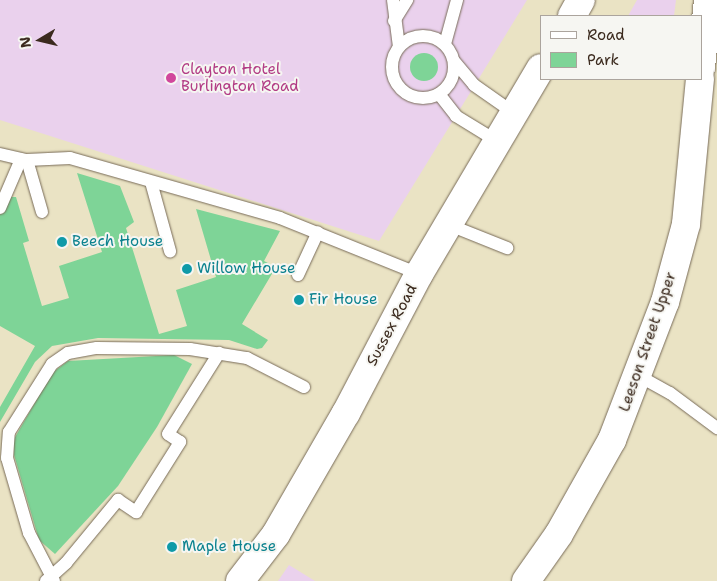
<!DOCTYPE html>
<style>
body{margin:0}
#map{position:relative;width:717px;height:581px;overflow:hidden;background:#eae3c4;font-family:"Shantell Sans",sans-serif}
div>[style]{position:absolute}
.built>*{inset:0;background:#ead1ed}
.green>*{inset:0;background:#7ed497}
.round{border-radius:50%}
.roads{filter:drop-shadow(0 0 1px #786b58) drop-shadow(0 0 1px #786b58)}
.service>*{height:12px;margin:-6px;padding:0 6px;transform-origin:6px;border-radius:6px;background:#fff}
.service>.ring{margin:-6px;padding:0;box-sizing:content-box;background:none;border:12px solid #fff;border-radius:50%}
.secondary>*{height:28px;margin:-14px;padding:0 14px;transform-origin:14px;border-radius:14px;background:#fff}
.dots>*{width:14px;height:14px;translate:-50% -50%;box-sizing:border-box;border:2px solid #f6f6f2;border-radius:50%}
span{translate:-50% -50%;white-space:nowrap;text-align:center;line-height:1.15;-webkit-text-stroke:4px #f6f6f2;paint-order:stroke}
.hotel-label{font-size:15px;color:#b23c85}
.left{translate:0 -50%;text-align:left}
.culture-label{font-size:15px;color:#0d838f}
.street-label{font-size:15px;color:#3b2a1e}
.legend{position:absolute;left:540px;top:15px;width:162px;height:65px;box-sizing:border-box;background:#f6f6f2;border:1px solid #aba49d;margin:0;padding:6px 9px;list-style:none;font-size:15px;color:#3b2a1e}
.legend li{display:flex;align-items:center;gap:10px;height:25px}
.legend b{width:25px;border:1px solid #aba49d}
.north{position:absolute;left:15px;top:15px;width:50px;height:50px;-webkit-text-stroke:4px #f6f6f2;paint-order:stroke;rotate:261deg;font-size:14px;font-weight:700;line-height:20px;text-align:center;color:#3b2a1e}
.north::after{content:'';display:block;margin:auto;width:18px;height:22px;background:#3b2a1e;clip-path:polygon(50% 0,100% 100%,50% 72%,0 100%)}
</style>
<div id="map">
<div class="built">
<i style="clip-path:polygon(0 0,527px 0,379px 241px,0 120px)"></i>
<i style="clip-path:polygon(637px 0,676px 0,674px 16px,628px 16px)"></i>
<i style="clip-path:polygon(289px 565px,315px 581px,278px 581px)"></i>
</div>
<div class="green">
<i class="round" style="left:410px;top:53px;width:28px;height:28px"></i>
<i style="clip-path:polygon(77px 173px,120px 186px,134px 222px,126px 228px,159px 334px,187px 326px,176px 290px,216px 277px,196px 209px,280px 231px,264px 261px,276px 267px,242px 324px,268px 340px,262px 348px,257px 349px,229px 340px,98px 338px,52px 346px,35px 362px,0 422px,0 407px,35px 346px,0 326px,0 215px,8px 197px,16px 197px,29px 241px,23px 243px,42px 306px,69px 298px,59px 266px,102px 252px)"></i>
<i style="clip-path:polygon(174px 355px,192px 364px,157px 427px,118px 486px,55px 554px,39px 540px,14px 455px,14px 439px,52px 373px,68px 361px)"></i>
</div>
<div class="roads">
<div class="service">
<i style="left:393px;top:0;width:47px;rotate:82.7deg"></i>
<i style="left:394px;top:21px;width:25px;rotate:-58deg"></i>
<i class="ring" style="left:392px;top:36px;width:50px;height:50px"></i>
<i style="left:445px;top:44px;width:46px;rotate:-74.7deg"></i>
<i style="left:454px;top:61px;width:31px;rotate:50deg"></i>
<i style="left:474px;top:85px;width:49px;rotate:35deg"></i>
<i style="left:439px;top:94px;width:28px;rotate:52deg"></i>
<i style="left:456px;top:116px;width:48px;rotate:31.4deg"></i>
<i style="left:0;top:154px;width:28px;rotate:13deg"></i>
<i style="left:27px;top:160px;width:43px;rotate:-2.7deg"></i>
<i style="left:70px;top:158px;width:218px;rotate:15.9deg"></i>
<i style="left:280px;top:218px;width:150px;rotate:21.9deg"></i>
<i style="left:27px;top:160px;width:54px;rotate:73.9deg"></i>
<i style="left:151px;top:182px;width:72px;rotate:74.6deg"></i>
<i style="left:0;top:208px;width:53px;rotate:-66.8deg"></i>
<i style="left:447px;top:224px;width:65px;rotate:21.8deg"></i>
<i style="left:298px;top:275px;width:47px;rotate:-65.1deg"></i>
<i style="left:639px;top:376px;width:35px;rotate:29deg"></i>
<i style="left:670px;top:393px;width:59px;rotate:36.7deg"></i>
<i style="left:46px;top:581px;width:27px;rotate:-42deg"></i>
<i style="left:66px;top:563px;width:82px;rotate:-50.5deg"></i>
<i style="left:118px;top:500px;width:22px;rotate:34deg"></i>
<i style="left:136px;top:512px;width:83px;rotate:-57.8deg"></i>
<i style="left:180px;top:442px;width:14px;rotate:-146deg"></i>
<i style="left:168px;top:434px;width:96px;rotate:-57.8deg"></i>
<i style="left:54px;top:581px;width:54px;rotate:-117.5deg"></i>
<i style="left:29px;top:533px;width:78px;rotate:-106.3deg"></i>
<i style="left:7px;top:458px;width:26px;rotate:-86deg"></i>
<i style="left:9px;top:432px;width:80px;rotate:-57.7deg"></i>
<i style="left:52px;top:364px;width:19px;rotate:-35deg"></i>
<i style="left:68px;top:353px;width:29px;rotate:-10deg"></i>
<i style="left:97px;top:348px;width:93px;rotate:0.6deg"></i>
<i style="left:190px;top:349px;width:58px;rotate:9deg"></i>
<i style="left:247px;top:358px;width:64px;rotate:27deg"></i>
</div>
<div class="secondary">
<i style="left:572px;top:16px;width:18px;rotate:-61deg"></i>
<i style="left:701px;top:67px;width:67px;rotate:-84deg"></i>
<i style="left:240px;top:581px;width:59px;rotate:-52.5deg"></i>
<i style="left:276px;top:534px;width:140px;rotate:-60deg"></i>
<i style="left:346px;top:413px;width:157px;rotate:-62.3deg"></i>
<i style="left:419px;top:274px;width:239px;rotate:-59.4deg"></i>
<i style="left:526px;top:581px;width:57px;rotate:-54.9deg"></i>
<i style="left:559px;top:534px;width:108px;rotate:-60.6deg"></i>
<i style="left:612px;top:440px;width:148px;rotate:-69deg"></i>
<i style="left:665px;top:302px;width:81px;rotate:-74.9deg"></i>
<i style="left:686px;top:224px;width:146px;rotate:-84.5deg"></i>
</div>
</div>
<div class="dots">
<i style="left:171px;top:78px;background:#d1479c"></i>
<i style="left:62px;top:242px;background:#0f9aa8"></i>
<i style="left:187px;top:269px;background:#0f9aa8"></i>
<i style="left:299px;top:300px;background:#0f9aa8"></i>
<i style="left:172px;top:547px;background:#0f9aa8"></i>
</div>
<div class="hotel-label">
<span class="left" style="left:181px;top:78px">Clayton Hotel<br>Burlington Road</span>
</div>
<div class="culture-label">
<span class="left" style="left:72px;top:242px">Beech House</span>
<span class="left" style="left:197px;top:269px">Willow House</span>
<span class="left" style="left:309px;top:300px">Fir House</span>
<span class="left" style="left:182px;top:547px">Maple House</span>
</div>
<div class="street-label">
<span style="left:392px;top:325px;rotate:-62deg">Sussex Road</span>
<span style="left:648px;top:342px;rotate:-71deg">Leeson Street Upper</span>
</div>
<ul class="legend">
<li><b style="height:6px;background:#fff"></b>Road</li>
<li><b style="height:14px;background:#7ed497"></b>Park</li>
</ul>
<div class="north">N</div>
</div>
